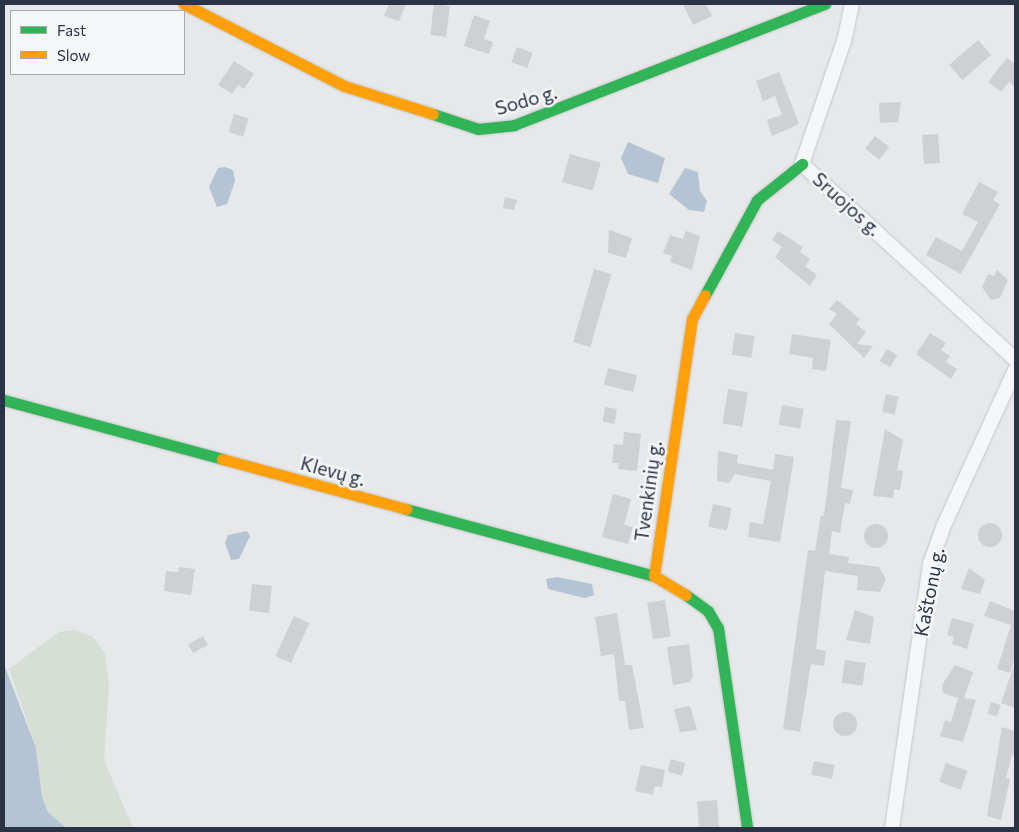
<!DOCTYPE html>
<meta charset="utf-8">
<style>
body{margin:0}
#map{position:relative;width:1019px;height:832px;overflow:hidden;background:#e6e8ea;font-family:Commissioner,sans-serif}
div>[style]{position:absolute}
.green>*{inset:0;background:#d6ded6}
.water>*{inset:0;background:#b4c4d5}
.building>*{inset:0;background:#ced0d3;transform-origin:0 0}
.round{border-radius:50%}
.roads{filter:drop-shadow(0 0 1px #c4c6c8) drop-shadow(0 0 1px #c4c6c8)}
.street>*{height:14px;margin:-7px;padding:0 7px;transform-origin:7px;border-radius:7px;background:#f5f6f7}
.fast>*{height:11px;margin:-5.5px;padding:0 5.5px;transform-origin:5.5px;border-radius:5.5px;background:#30b455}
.slow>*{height:11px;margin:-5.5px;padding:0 5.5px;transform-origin:5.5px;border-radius:5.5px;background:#ff9f0a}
span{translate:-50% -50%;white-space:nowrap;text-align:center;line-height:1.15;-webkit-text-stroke:5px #f4f6f9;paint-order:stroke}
.street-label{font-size:19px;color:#2b3445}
.frame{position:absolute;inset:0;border:5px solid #2b3445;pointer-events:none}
.legend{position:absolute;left:10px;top:10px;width:175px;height:65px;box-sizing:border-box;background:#f4f6f9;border:1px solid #a4a8b1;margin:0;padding:6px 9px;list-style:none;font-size:15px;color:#2b3445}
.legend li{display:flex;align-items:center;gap:10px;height:25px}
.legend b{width:25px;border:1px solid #a4a8b1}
</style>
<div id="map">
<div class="green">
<i style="clip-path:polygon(75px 630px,93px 637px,105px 653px,109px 684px,104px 760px,133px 828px,66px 828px,48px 812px,42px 797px,36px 748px,9px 669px,59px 632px)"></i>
</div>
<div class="water">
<i style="clip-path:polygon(628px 142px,665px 158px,658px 183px,628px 174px,621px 158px)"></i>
<i style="clip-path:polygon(225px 167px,233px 170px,235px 181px,227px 204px,217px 207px,209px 187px,218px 168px)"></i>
<i style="clip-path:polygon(685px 168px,698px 172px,700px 191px,707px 201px,704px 212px,689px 210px,669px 194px)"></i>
<i style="clip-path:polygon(247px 531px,250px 536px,239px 559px,231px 560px,225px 543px,228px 535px)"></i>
<i style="clip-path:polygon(557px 577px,592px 584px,594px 595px,584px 598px,548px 589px,546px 579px)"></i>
<i style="clip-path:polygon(4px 664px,36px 748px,42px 797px,48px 812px,66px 828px,4px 828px)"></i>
</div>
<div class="building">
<i style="clip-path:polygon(389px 4px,406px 4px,399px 21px,384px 16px)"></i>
<i style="left:434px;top:4px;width:16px;height:31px;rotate:7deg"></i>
<i style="clip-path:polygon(683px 4px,706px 4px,712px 16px,693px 25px)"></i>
<i style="clip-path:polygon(474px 15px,490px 21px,484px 39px,493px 42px,489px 54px,464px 46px)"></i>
<i style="left:978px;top:40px;width:20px;height:38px;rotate:49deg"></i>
<i style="left:517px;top:47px;width:17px;height:16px;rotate:21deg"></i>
<i style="clip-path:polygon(1007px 58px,1015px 64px,1015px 87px,1009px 82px,1001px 92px,988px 82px)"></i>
<i style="clip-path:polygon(234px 61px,254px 74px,244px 89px,238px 85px,232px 94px,218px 85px)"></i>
<i style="clip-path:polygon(779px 72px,799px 124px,772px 136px,767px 120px,782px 115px,775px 96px,763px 101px,756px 81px)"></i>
<i style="clip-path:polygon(901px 102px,898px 122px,880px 123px,879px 103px)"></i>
<i style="left:234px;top:114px;width:15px;height:19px;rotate:16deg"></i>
<i style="left:938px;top:134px;width:29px;height:16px;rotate:86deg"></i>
<i style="left:875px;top:136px;width:18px;height:16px;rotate:38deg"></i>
<i style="left:570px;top:154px;width:32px;height:29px;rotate:16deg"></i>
<i style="clip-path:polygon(979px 182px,998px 192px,993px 200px,1000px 204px,961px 274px,926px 255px,936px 237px,962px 251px,978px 222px,962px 214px)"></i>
<i style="clip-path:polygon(505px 197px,517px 200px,514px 210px,503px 208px)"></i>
<i style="clip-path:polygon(609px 230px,632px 238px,626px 258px,608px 253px)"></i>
<i style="clip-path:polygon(686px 231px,700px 236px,692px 270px,670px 262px,672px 256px,663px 253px,670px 235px,683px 239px)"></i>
<i style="clip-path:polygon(778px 231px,803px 247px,800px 252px,810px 259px,805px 266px,817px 275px,810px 286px,775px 257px,782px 247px,772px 240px)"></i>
<i style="left:594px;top:269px;width:18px;height:76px;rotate:16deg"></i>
<i style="clip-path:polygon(997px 270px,1008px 280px,1000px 298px,991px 300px,982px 287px,988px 274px,994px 276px)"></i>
<i style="clip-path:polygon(837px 300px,860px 319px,856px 324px,866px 332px,857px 344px,873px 346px,864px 358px,829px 324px,837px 314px,829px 309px)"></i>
<i style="left:735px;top:333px;width:20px;height:22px;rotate:9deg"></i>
<i style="clip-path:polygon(930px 333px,946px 343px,941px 350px,950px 356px,946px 362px,957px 369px,951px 379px,916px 354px)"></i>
<i style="clip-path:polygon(792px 334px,831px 340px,826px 371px,812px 369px,813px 358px,789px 354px)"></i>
<i style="left:887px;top:349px;width:12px;height:14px;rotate:31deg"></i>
<i style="left:608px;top:368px;width:30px;height:17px;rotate:14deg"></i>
<i style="left:728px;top:389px;width:20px;height:35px;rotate:9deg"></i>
<i style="left:886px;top:394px;width:13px;height:18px;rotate:13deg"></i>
<i style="left:782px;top:405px;width:22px;height:20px;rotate:10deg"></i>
<i style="left:605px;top:407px;width:12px;height:15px;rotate:9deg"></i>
<i style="clip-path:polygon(836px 420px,851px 421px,841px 488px,853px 490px,850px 504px,845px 503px,840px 533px,832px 531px,829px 554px,849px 557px,848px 563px,879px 567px,886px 579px,880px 592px,857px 590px,858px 576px,825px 571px,816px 649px,826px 651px,824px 666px,811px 664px,800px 732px,783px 729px,808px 550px,815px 551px,821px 515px,824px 516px)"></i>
<i style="clip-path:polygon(885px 429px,903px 440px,897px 470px,903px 471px,900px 490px,894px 489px,893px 498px,873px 496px)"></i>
<i style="clip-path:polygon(624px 432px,641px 434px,637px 471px,618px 469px,619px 463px,612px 463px,614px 444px,623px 445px)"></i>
<i style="clip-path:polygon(718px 451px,738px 455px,737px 463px,773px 470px,775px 454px,794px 457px,780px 542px,748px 537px,750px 522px,763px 524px,771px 481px,735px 474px,729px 483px,717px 481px)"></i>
<i style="clip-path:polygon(613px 494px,631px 499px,624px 525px,633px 527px,628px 544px,602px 537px)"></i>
<i style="left:713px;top:504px;width:19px;height:23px;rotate:12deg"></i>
<i class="round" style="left:978px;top:523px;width:24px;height:24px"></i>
<i class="round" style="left:864px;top:524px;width:24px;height:24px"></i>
<i style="clip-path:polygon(179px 567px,195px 569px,191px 595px,164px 591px,166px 571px,178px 572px)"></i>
<i style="clip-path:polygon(969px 568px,985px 580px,980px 594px,961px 589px)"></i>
<i style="left:252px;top:584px;width:20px;height:27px;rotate:6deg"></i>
<i style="left:665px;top:600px;width:37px;height:18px;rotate:81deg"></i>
<i style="clip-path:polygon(990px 601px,1015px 611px,1015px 658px,1010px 673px,997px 669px,1011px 625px,984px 616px)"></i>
<i style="clip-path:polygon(855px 610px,874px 617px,870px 644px,846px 640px)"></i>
<i style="clip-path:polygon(617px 613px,625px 665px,632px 665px,644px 728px,629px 730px,625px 701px,619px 701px,614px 654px,601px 656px,595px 617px)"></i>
<i style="left:294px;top:616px;width:17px;height:44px;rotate:25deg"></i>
<i style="clip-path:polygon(952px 618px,974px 624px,967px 649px,952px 644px,954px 637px,947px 635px)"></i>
<i style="left:203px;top:636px;width:10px;height:17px;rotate:61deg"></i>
<i style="clip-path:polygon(689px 644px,693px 676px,690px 682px,673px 685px,667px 647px)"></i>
<i style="left:845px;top:660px;width:21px;height:23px;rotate:8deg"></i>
<i style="clip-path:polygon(955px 665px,973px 672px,964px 698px,976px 700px,963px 742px,940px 736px,945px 720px,951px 722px,958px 698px,943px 693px,942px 685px)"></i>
<i style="clip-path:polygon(1013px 668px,1015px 668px,1015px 708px,1001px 703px)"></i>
<i style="left:991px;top:702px;width:10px;height:12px;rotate:17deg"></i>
<i style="clip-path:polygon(690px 706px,697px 730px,680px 732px,674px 709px)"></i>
<i class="round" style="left:833px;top:712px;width:24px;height:24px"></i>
<i style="clip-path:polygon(1002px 727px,1015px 731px,1015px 756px,1012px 755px,1006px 778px,1010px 779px,1001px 820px,987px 816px)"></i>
<i style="left:671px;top:759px;width:15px;height:13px;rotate:16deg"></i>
<i style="left:814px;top:761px;width:21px;height:14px;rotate:11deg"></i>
<i style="left:946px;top:763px;width:23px;height:20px;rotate:20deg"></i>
<i style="clip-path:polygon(641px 765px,665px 770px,662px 787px,655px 786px,653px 795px,635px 791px)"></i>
<i style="left:717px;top:800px;width:28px;height:20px;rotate:86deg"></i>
</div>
<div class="roads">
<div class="street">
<i style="left:852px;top:4px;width:38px;rotate:102deg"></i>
<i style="left:844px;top:41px;width:130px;rotate:108.9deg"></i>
<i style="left:802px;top:164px;width:289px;rotate:42.5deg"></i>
<i style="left:892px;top:828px;width:267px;rotate:-81.8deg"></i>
<i style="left:930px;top:564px;width:41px;rotate:-70.3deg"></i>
<i style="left:944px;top:525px;width:170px;rotate:-65.4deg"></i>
</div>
<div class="fast">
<i style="left:433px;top:114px;width:47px;rotate:18.4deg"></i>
<i style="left:478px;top:129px;width:36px;rotate:-6deg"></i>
<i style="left:514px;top:125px;width:334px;rotate:-21.3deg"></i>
<i style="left:705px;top:295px;width:108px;rotate:-61.3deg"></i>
<i style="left:757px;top:200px;width:58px;rotate:-38.7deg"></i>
<i style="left:4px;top:400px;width:226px;rotate:15.1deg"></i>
<i style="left:406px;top:509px;width:257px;rotate:15.1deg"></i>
<i style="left:686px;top:595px;width:27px;rotate:36deg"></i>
<i style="left:708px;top:611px;width:20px;rotate:60deg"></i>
<i style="left:718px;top:628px;width:202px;rotate:81.7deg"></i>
</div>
<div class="slow">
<i style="left:184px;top:4px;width:180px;rotate:27.1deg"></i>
<i style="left:344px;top:86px;width:93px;rotate:17.5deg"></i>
<i style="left:222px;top:459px;width:191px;rotate:15.2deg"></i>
<i style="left:686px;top:595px;width:37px;rotate:-149deg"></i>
<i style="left:654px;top:576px;width:260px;rotate:-81.6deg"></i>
<i style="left:692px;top:319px;width:27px;rotate:-62deg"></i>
</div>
</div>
<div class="street-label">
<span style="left:526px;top:100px;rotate:-16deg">Sodo g.</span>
<span style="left:847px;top:204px;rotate:42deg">Sruojos g.</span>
<span style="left:333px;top:471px;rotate:15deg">Klevų g.</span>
<span style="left:648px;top:491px;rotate:-82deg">Tvenkinių g.</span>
<span style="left:929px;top:592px;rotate:-79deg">Kaštonų g.</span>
</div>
<div class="frame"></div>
<ul class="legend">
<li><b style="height:6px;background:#30b455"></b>Fast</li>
<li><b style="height:6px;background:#ff9f0a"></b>Slow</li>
</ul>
</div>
